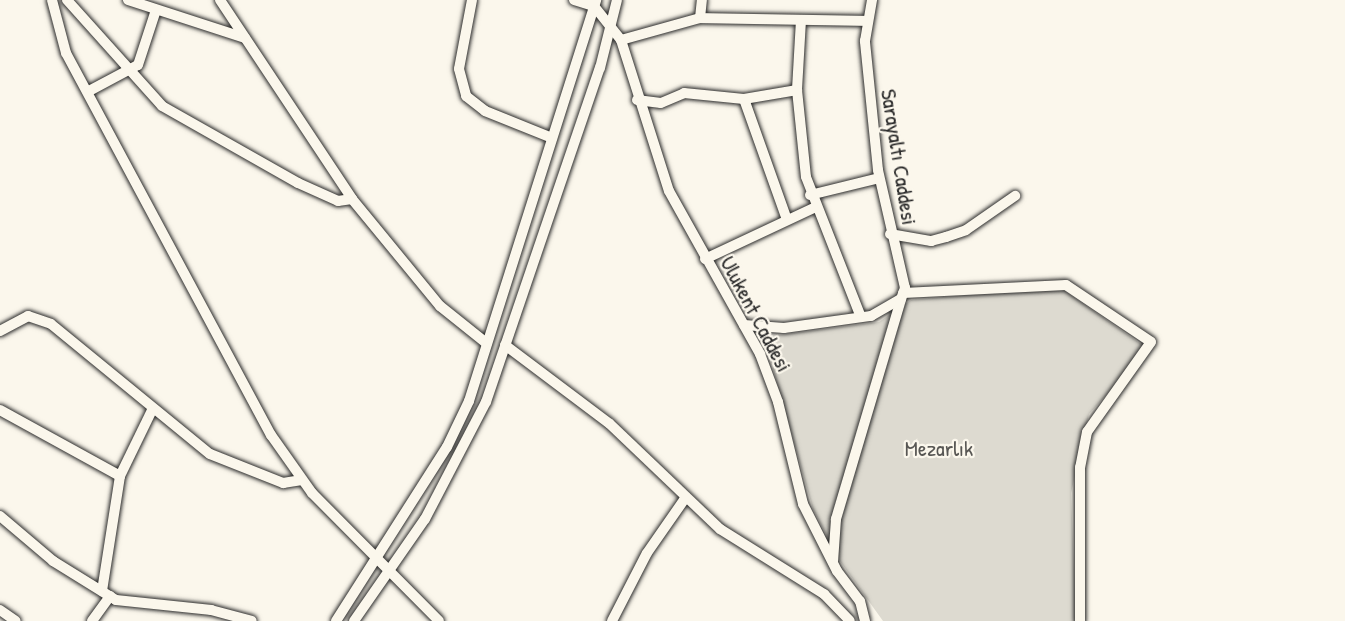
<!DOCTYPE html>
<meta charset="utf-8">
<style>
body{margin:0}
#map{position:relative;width:1345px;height:621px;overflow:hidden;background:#fbf7ec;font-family:"Patrick Hand",sans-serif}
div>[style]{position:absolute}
.green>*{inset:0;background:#dddad0}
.roads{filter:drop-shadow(0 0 2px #2b2b2b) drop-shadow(0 0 2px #2b2b2b)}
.minor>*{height:10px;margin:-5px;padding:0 5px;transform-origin:5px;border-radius:5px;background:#fbf7ec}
span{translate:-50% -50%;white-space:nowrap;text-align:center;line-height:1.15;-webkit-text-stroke:4.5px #fbf7ec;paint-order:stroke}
.street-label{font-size:22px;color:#2b2b2b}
.park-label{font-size:22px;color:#585754}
</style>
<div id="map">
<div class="green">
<i style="clip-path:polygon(1059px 287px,1148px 349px,1089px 414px,1071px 493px,1076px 621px,883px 621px,840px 561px,813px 509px,764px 337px,879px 322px,911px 300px)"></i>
</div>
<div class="roads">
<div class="minor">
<i style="left:52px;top:0;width:55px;rotate:75.2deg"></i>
<i style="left:66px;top:53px;width:434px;rotate:61.8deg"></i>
<i style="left:271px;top:435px;width:71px;rotate:54.7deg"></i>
<i style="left:312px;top:493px;width:180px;rotate:45.2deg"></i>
<i style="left:67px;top:0;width:142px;rotate:48.1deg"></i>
<i style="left:162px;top:106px;width:156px;rotate:29.5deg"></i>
<i style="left:298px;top:183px;width:44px;rotate:24.2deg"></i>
<i style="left:338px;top:201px;width:14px;rotate:-8deg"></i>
<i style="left:128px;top:0;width:123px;rotate:18deg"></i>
<i style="left:220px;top:0;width:239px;rotate:56.4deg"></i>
<i style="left:352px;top:199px;width:139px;rotate:50.6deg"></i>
<i style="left:440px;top:306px;width:58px;rotate:38.7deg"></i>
<i style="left:472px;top:0;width:70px;rotate:100.7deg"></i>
<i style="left:459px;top:69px;width:28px;rotate:75deg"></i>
<i style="left:466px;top:96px;width:24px;rotate:38deg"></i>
<i style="left:485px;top:111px;width:72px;rotate:21.9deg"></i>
<i style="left:574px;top:0;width:21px;rotate:17deg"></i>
<i style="left:594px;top:6px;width:43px;rotate:51.5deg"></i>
<i style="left:621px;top:40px;width:158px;rotate:72.4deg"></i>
<i style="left:669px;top:191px;width:187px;rotate:60.8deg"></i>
<i style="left:760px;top:354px;width:51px;rotate:69.4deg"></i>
<i style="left:778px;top:402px;width:105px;rotate:76.2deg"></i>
<i style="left:803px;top:504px;width:75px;rotate:63.1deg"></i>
<i style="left:837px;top:571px;width:38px;rotate:53deg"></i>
<i style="left:860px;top:601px;width:21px;rotate:76deg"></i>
<i style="left:700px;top:18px;width:18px;rotate:-84deg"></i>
<i style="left:801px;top:20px;width:70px;rotate:93.3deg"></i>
<i style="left:797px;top:90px;width:87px;rotate:84.1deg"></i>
<i style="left:806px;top:177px;width:150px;rotate:68.6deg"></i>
<i style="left:621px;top:40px;width:82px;rotate:-15.6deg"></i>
<i style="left:700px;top:18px;width:167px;rotate:1deg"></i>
<i style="left:89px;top:91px;width:55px;rotate:-28deg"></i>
<i style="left:138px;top:65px;width:58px;rotate:-71.9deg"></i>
<i style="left:744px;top:99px;width:128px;rotate:70.4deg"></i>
<i style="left:637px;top:100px;width:24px;rotate:7deg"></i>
<i style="left:661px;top:103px;width:25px;rotate:-23deg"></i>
<i style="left:684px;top:93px;width:60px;rotate:5.7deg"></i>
<i style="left:744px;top:99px;width:54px;rotate:-9.6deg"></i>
<i style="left:810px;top:195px;width:71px;rotate:-13.8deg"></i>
<i style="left:890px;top:234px;width:42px;rotate:9.7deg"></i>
<i style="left:931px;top:241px;width:16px;rotate:-15deg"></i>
<i style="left:946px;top:237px;width:21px;rotate:-19deg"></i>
<i style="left:966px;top:230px;width:60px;rotate:-34.8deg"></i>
<i style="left:705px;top:259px;width:120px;rotate:-25.1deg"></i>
<i style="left:903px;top:293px;width:163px;rotate:-2.8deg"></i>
<i style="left:1066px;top:285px;width:102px;rotate:33.8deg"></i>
<i style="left:1151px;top:342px;width:110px;rotate:125.4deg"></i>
<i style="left:1087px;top:432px;width:36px;rotate:101deg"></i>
<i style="left:1080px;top:467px;width:154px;rotate:90deg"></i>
<i style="left:744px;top:325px;width:40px;rotate:4.3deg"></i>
<i style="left:784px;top:328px;width:88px;rotate:-7.9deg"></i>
<i style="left:871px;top:316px;width:34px;rotate:-30deg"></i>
<i style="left:901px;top:299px;width:12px;rotate:-70deg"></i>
<i style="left:905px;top:288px;width:121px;rotate:-102.9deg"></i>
<i style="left:878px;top:170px;width:130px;rotate:-95.8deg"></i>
<i style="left:865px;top:41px;width:42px;rotate:-80.3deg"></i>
<i style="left:0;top:331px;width:32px;rotate:-28deg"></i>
<i style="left:28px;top:316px;width:24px;rotate:19deg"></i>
<i style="left:51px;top:324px;width:205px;rotate:39.3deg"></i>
<i style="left:210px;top:454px;width:79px;rotate:21.7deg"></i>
<i style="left:283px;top:483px;width:19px;rotate:-9deg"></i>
<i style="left:505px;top:345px;width:131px;rotate:37deg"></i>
<i style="left:610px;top:424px;width:152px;rotate:43.7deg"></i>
<i style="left:720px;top:529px;width:123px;rotate:32deg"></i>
<i style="left:824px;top:594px;width:37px;rotate:46deg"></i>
<i style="left:0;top:410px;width:137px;rotate:28.8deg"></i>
<i style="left:0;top:516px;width:70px;rotate:40.3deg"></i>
<i style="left:53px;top:561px;width:74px;rotate:31.8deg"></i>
<i style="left:116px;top:600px;width:96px;rotate:6deg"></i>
<i style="left:211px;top:610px;width:42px;rotate:15deg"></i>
<i style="left:833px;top:562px;width:43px;rotate:-86deg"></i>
<i style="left:836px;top:519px;width:229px;rotate:-73.5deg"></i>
<i style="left:102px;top:591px;width:116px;rotate:-81.1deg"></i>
<i style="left:120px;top:476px;width:73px;rotate:-64.1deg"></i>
<i style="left:0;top:610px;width:19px;rotate:35deg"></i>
<i style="left:92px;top:621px;width:31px;rotate:-54deg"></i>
<i style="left:336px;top:621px;width:206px;rotate:-57.5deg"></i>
<i style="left:447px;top:447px;width:51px;rotate:-64.4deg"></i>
<i style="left:469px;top:401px;width:421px;rotate:-72.4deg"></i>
<i style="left:354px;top:621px;width:124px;rotate:-55.2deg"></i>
<i style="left:425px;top:519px;width:132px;rotate:-62.5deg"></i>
<i style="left:486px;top:402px;width:353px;rotate:-71.2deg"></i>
<i style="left:600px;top:68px;width:70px;rotate:-76deg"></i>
<i style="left:612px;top:621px;width:76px;rotate:-62.8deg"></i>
<i style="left:647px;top:553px;width:68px;rotate:-55.1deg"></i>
</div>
</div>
<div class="street-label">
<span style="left:899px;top:157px;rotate:81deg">Sarayaltı Caddesi</span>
<span style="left:756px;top:314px;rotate:62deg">Ulukent Caddesi</span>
</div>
<div class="park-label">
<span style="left:939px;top:449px">Mezarlık</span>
</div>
</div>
